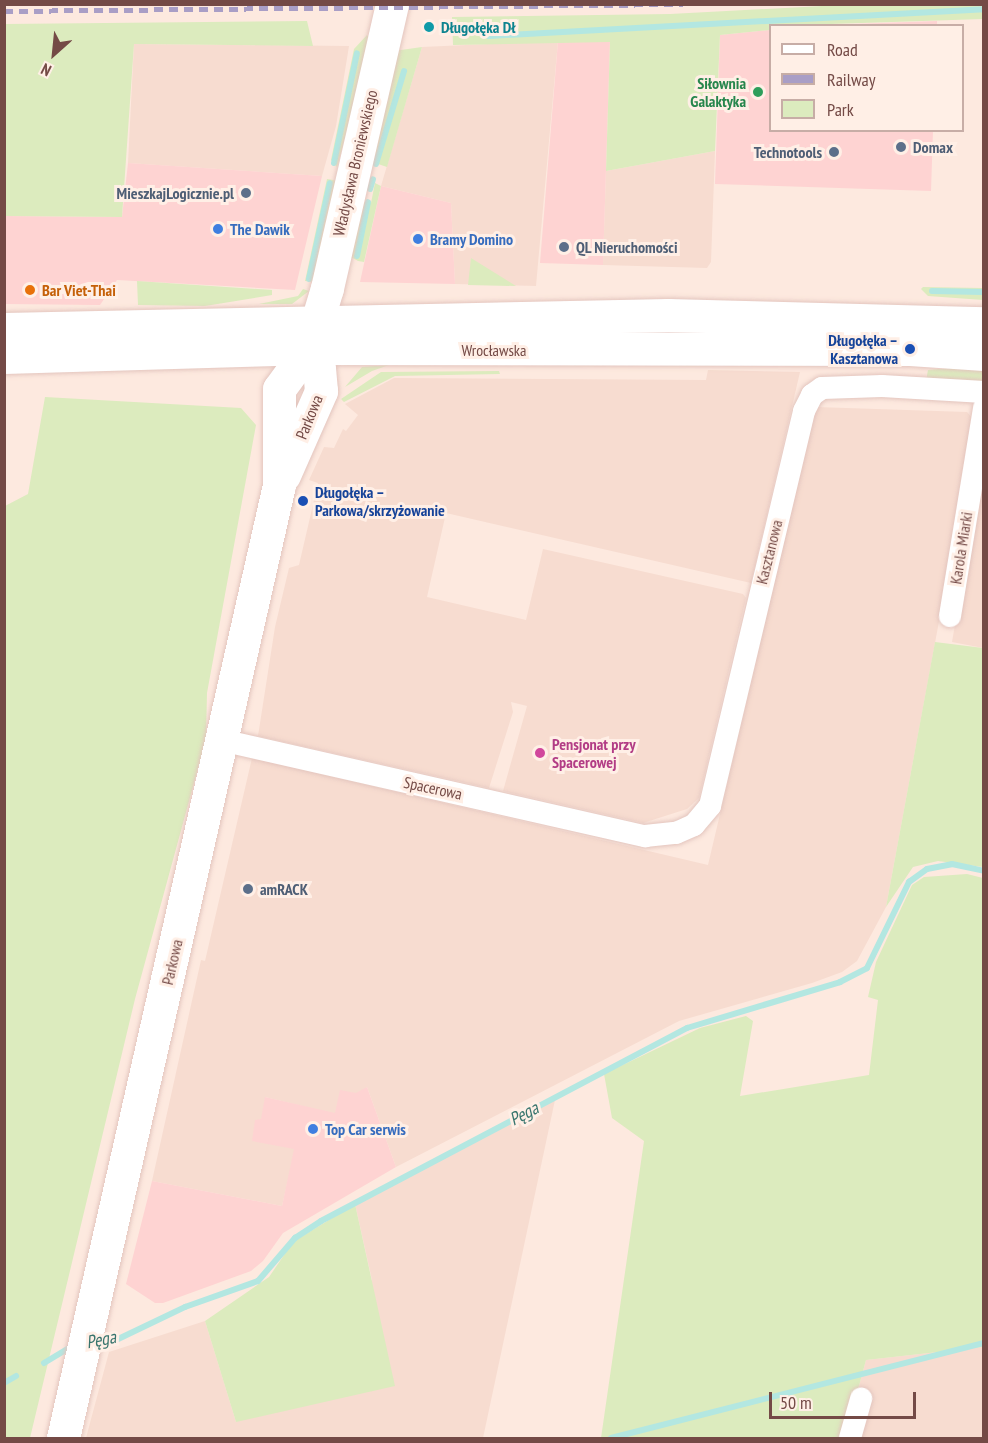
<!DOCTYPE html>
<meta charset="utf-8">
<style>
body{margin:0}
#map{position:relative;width:988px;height:1443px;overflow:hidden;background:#fde9df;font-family:"PT Sans Narrow",sans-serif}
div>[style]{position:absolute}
.residential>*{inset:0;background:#f7dcd0}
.commercial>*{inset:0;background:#fed3d2}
.green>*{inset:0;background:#dcebbe}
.stream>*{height:6px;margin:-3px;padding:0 3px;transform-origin:3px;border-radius:3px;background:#b3e7e1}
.roads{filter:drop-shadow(0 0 2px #e3c5be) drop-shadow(0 0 2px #e3c5be)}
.street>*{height:22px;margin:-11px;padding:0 11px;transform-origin:11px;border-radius:11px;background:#fff}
.secondary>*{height:33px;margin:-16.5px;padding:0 16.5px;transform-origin:16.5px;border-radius:16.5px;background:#fff}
.rail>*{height:4.5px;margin-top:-2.25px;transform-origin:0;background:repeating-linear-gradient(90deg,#a99ec6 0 9px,transparent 0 15px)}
.dots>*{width:16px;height:16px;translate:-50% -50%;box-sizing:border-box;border:3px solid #ffefe6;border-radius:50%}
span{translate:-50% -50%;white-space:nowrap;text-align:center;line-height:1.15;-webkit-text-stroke:6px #ffefe6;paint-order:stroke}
.culture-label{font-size:16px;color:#0d838f;font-weight:700}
.left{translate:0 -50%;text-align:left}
.leisure-label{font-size:16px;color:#27864d;font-weight:700}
.right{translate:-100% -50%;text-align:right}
.service-label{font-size:16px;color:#4e5e75;font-weight:700}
.street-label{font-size:16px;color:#744a46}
.shop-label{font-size:16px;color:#366cbe;font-weight:700}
.food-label{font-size:16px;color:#c56008;font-weight:700}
.transit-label{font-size:16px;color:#164399;font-weight:700}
.hotel-label{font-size:16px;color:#b23c85;font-weight:700}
.water-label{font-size:18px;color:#37746d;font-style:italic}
.frame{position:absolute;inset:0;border:6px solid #744a46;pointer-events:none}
.legend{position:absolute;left:769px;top:24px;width:195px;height:108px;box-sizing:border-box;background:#ffefe6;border:2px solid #c7ada6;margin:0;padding:8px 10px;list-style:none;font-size:18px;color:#744a46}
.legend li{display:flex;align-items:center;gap:12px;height:30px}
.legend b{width:30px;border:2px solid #c7ada6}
.north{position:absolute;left:24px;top:24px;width:60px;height:60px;-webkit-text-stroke:4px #ffefe6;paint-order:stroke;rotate:207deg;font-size:16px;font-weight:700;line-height:24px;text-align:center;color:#744a46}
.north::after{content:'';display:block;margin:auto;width:21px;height:27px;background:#744a46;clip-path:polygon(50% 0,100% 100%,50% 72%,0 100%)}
.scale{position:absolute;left:769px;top:1392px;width:147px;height:27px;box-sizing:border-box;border:3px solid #744a46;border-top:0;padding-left:8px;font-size:18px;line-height:21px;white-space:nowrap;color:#744a46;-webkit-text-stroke:4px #ffefe6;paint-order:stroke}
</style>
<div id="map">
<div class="residential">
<i style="clip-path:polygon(558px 41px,536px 286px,455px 284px,451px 203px,381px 186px,422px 47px)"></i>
<i style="clip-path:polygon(134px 44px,349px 46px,336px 126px,322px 176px,128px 163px)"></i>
<i style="clip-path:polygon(715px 151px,711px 262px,707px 268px,603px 265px,606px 171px)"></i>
<i style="clip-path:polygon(708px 370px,800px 372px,751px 583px,446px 513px,427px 597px,526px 620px,543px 549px,743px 594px,746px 598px,699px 798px,687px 809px,643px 823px,503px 791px,527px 706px,511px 702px,513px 712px,489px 788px,258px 736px,275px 627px,289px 568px,299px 565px,318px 483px,309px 480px,324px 447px,334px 448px,343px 429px,346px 431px,358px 415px,345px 404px,394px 378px,706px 380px)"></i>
<i style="clip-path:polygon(816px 407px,967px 412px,976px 422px,886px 907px,857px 961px,842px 972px,812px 983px,679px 1021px,396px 1167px,367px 1087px,335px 1114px,265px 1097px,295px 1149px,282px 1206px,152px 1181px,201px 960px,205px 961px,252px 758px,708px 865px)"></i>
<i style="clip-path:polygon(983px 463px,983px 648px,952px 642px)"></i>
<i style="clip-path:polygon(555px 1100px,483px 1438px,86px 1438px,109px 1352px,205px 1321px,236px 1422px,372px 1280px,355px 1204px)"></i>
<i style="clip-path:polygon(983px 1347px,983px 1438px,845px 1438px,866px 1360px)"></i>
</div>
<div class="commercial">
<i style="clip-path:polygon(937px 21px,937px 26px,827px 25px)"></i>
<i style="clip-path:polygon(770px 30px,770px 130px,933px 131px,931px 191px,715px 184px,720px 35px)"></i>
<i style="clip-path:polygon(558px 41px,610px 42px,603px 265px,540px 263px)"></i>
<i style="clip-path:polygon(128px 163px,322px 176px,295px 290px,117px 280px,100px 305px,5px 304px,4px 216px,122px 217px)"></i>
<i style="clip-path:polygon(381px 186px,451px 203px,455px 284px,360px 282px)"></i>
<i style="clip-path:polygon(367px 1087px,396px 1167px,283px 1233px,263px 1261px,251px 1271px,163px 1303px,155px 1303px,126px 1284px,152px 1181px,282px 1206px,294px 1149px,252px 1141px,255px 1120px,261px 1119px,265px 1097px,335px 1113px,340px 1090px,356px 1093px)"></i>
</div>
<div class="green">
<i style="clip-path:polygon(859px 4px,983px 5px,983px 19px,770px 26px,770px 30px,720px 35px,715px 151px,606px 171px,610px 42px,453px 45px,452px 17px,670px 14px)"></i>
<i style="clip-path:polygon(307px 21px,313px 46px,134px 44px,122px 217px,5px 216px,5px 24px)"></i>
<i style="clip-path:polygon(367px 35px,372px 41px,337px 167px,331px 160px,354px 49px)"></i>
<i style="clip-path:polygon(422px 47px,387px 167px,366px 160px,394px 51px)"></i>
<i style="clip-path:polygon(327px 179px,339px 181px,315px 282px,305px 281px)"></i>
<i style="clip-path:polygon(375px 183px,381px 186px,364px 262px,358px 261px,349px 256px,363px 202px,371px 203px)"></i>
<i style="clip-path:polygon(471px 258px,516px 286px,468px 285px)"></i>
<i style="clip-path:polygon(137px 281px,272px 290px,272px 295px,205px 306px,138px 305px)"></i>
<i style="clip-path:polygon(923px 287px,983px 288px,983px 300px,928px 296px,921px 289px)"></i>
<i style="clip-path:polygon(303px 289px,309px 291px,292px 304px,259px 304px,298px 296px)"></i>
<i style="clip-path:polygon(389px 365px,372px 371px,345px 387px,362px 367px)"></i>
<i style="clip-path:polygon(983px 365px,983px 383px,926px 381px,928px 370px)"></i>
<i style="clip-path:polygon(499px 371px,500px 374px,395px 376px,344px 402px,341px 399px,381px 372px)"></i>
<i style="clip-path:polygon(45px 397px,241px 408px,256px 425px,207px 693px,206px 739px,135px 999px,30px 1438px,5px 1438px,5px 506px,28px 494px)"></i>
<i style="clip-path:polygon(935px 642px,983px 648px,983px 867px,938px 861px,913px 867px,886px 907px)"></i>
<i style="clip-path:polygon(967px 874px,983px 878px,983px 1347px,866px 1360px,845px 1438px,601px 1438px,644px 1141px,612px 1118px,604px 1074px,700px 1028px,746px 1016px,753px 1021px,740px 1096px,869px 1075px,878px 1000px,868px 997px,876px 962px,912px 885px,924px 877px)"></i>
<i style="clip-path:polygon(355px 1204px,395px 1386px,236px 1422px,205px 1321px,269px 1277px,293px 1242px)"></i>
</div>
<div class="stream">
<i style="left:489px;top:36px;width:496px;rotate:-3.1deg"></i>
<i style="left:334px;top:163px;width:112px;rotate:-78.2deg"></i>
<i style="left:376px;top:164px;width:97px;rotate:-73.2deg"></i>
<i style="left:370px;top:189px;width:10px;rotate:-73deg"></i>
<i style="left:357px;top:256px;width:55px;rotate:-78.5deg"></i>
<i style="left:309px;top:279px;width:98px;rotate:-77.7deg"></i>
<i style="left:932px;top:291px;width:52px;rotate:1.1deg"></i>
<i style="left:94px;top:1343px;width:20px;rotate:-6deg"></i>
<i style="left:114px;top:1341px;width:79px;rotate:-25.6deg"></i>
<i style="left:185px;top:1307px;width:77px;rotate:-19.6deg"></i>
<i style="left:258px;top:1281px;width:57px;rotate:-49.3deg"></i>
<i style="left:295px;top:1238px;width:31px;rotate:-33deg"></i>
<i style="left:321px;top:1221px;width:414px;rotate:-27.8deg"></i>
<i style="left:687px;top:1028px;width:160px;rotate:-16.7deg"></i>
<i style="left:840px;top:982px;width:30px;rotate:-27deg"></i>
<i style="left:867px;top:968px;width:96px;rotate:-64deg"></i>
<i style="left:909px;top:882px;width:22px;rotate:-36deg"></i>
<i style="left:927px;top:869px;width:25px;rotate:-11deg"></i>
<i style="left:952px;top:864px;width:33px;rotate:12deg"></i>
<i style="left:44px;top:1363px;width:33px;rotate:-31deg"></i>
<i style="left:4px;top:1383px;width:14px;rotate:-30deg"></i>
<i style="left:611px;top:1438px;width:385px;rotate:-14.3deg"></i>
</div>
<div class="roads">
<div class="street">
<i style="left:950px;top:616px;width:211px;rotate:-80.7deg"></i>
<i style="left:221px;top:740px;width:435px;rotate:12.8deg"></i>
<i style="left:645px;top:836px;width:31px;rotate:-6deg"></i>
<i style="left:676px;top:833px;width:20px;rotate:-24deg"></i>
<i style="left:694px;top:825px;width:25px;rotate:-50deg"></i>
<i style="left:710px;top:806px;width:406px;rotate:-76.6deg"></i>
<i style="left:804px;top:411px;width:18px;rotate:-63deg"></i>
<i style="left:812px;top:395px;width:12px;rotate:-35deg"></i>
<i style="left:822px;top:388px;width:60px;rotate:-1.9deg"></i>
<i style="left:882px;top:386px;width:102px;rotate:3.4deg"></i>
<i style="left:850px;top:1438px;width:41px;rotate:-74.2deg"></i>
</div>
<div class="secondary">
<i style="left:4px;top:329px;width:664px;rotate:-1.21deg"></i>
<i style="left:668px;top:315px;width:316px;rotate:1.5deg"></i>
<i style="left:4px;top:357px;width:305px;rotate:-1.7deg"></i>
<i style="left:309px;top:348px;width:601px;rotate:0.1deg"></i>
<i style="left:910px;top:349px;width:74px;rotate:3.9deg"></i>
<i style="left:284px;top:475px;width:92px;rotate:-66.2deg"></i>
<i style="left:321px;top:391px;width:22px;rotate:-95deg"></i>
<i style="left:319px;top:369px;width:23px;rotate:-115deg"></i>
<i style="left:63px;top:1438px;width:977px;rotate:-77.23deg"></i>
<i style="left:279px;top:485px;width:96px;rotate:-90deg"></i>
<i style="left:279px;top:389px;width:51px;rotate:-53.8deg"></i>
<i style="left:309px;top:348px;width:63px;rotate:-73.3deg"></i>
<i style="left:327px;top:288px;width:291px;rotate:-77.1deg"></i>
</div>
</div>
<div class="rail">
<i style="left:4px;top:11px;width:679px;rotate:-0.59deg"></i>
</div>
<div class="dots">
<i style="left:429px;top:27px;background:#0f9aa8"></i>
<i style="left:758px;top:92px;background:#2e9e5b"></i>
<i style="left:901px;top:147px;background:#5c6f8a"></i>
<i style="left:834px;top:152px;background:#5c6f8a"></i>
<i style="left:246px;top:193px;background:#5c6f8a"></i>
<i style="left:218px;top:229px;background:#3f7fe0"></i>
<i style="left:418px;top:239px;background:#3f7fe0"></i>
<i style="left:564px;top:247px;background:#5c6f8a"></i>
<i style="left:30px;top:290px;background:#e8710a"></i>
<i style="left:910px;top:349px;background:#1a4fb4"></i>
<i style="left:303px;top:501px;background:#1a4fb4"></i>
<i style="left:540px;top:753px;background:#d1479c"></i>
<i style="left:248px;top:889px;background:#5c6f8a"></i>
<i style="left:313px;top:1129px;background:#3f7fe0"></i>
</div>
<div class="culture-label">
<span class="left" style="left:441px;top:27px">Długołęka Dł</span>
</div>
<div class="leisure-label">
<span class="right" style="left:746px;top:92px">Siłownia<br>Galaktyka</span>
</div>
<div class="service-label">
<span class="left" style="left:913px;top:147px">Domax</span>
<span class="right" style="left:822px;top:152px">Technotools</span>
<span class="right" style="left:234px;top:193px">MieszkajLogicznie.pl</span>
<span class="left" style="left:576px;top:247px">QL Nieruchomości</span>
<span class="left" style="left:260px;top:889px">amRACK</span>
</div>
<div class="street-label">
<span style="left:355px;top:163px;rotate:-77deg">Władysława Broniewskiego</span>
<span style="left:494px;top:350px">Wrocławska</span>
<span style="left:309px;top:417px;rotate:-68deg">Parkowa</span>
<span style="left:961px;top:548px;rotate:-81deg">Karola Miarki</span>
<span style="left:769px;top:552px;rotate:-76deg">Kasztanowa</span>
<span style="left:433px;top:788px;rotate:12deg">Spacerowa</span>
<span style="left:172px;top:962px;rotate:-77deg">Parkowa</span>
</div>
<div class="shop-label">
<span class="left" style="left:230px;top:229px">The Dawik</span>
<span class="left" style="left:430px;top:239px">Bramy Domino</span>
<span class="left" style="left:325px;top:1129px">Top Car serwis</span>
</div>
<div class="food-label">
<span class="left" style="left:42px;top:290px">Bar Viet-Thai</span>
</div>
<div class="transit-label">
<span class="right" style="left:898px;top:349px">Długołęka –<br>Kasztanowa</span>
<span class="left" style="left:315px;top:501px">Długołęka –<br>Parkowa/skrzyżowanie</span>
</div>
<div class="hotel-label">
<span class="left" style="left:552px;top:753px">Pensjonat przy<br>Spacerowej</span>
</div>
<div class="water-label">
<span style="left:524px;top:1114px;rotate:-28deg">Pęga</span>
<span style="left:101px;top:1340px;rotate:-11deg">Pęga</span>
</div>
<div class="frame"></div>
<ul class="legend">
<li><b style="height:8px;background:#fff"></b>Road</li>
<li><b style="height:8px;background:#a99ec6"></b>Railway</li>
<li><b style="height:16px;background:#dcebbe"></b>Park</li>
</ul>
<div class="north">N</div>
<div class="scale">50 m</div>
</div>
